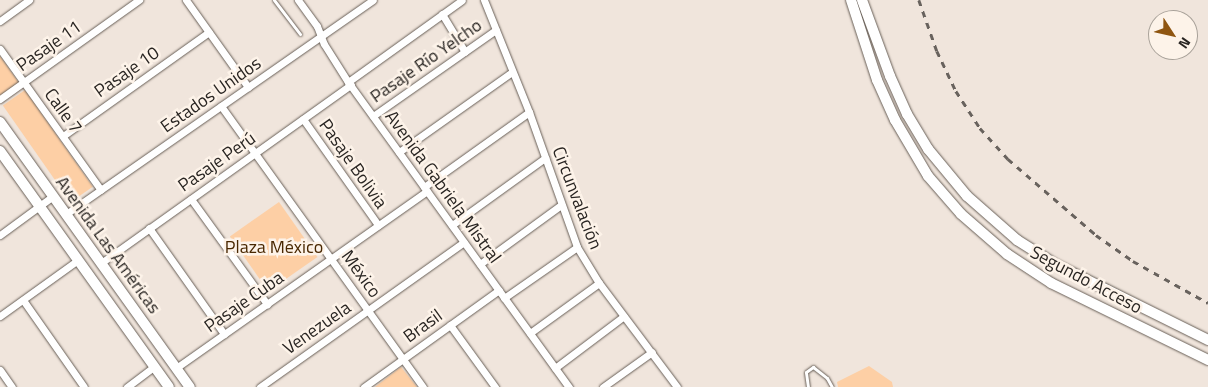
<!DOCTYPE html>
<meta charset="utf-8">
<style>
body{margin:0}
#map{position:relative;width:1208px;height:387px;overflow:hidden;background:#f0e5dc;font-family:"Titillium Web",sans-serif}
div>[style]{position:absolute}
.green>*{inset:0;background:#fdcfa5;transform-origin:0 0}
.roads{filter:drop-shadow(0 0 1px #685f57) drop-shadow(0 0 1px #685f57)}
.lane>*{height:3px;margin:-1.5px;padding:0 1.5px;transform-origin:1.5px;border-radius:1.5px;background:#fff}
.street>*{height:7px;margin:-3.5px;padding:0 3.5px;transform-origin:3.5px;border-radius:3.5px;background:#fff}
.primary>*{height:10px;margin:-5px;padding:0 5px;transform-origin:5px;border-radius:5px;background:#fff}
.rail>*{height:2.5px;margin-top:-1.25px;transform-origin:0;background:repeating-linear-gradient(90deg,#68625d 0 6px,transparent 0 12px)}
span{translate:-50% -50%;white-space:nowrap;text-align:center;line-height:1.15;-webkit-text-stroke:5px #fdf3e9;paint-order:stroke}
.street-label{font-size:18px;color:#292522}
.park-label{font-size:18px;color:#492802}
.north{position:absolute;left:1148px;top:10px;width:50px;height:50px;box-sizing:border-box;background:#fdf3e9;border:1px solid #a8a199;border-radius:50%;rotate:125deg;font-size:14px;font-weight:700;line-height:20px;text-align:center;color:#292522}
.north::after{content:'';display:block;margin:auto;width:18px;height:22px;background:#8f5510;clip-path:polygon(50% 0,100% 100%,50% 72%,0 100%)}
</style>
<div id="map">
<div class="green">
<i style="clip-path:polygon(0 56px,19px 83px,0 96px)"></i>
<i style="left:25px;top:90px;width:118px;height:27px;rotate:55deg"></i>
<i style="left:279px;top:202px;width:67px;height:60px;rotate:55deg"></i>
<i style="clip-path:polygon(869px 366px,892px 382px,893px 387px,838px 387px,837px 382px)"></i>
<i style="clip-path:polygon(401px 367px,417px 387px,375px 387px)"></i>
</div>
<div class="roads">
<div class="lane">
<i style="left:274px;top:0;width:43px;rotate:52.6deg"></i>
<i style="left:808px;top:387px;width:15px;rotate:-98deg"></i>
<i style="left:806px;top:372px;width:9px;rotate:-36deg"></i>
<i style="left:813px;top:367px;width:18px;rotate:38deg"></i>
<i style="left:827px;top:378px;width:10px;rotate:61deg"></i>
</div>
<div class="street">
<i style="left:186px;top:0;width:107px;rotate:54.5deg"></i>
<i style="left:298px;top:0;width:32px;rotate:54deg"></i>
<i style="left:317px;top:26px;width:19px;rotate:69deg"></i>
<i style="left:324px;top:44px;width:45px;rotate:57.7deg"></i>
<i style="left:348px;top:82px;width:377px;rotate:54.1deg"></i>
<i style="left:484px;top:0;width:121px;rotate:68.1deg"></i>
<i style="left:529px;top:112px;width:143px;rotate:70.4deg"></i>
<i style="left:577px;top:247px;width:42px;rotate:58.6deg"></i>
<i style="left:599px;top:283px;width:130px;rotate:53.1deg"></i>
<i style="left:442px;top:14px;width:44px;rotate:58.8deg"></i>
<i style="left:0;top:21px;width:36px;rotate:-36deg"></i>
<i style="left:0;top:49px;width:173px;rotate:54.4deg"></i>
<i style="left:348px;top:82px;width:140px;rotate:-35.7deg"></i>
<i style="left:0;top:99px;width:171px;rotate:-35.5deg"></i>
<i style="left:221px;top:106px;width:346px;rotate:54.3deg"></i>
<i style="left:373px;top:116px;width:150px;rotate:-35deg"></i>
<i style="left:303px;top:119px;width:130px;rotate:54.7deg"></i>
<i style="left:63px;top:136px;width:179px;rotate:-35.5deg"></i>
<i style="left:399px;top:152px;width:138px;rotate:-35.3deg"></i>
<i style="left:424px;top:187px;width:129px;rotate:-35.5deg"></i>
<i style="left:191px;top:199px;width:130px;rotate:54.1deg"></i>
<i style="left:66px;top:214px;width:374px;rotate:-34.9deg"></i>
<i style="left:452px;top:225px;width:115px;rotate:-35.8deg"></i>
<i style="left:149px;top:228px;width:130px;rotate:54.7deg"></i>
<i style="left:0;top:235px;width:66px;rotate:-36.3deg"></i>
<i style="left:101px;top:263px;width:307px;rotate:-35.5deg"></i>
<i style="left:480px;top:264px;width:100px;rotate:-36.1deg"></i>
<i style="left:504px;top:298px;width:89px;rotate:-34.9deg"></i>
<i style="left:23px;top:300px;width:106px;rotate:55deg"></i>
<i style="left:0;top:316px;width:96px;rotate:-35.7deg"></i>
<i style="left:450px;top:325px;width:77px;rotate:54deg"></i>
<i style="left:530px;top:333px;width:85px;rotate:-35.9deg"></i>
<i style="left:176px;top:368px;width:307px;rotate:-35.2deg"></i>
<i style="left:555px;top:368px;width:86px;rotate:-37deg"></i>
<i style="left:0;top:370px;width:21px;rotate:55deg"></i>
<i style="left:127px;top:387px;width:34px;rotate:-37deg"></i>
<i style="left:260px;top:387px;width:250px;rotate:-35.4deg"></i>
<i style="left:364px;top:387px;width:166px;rotate:-35.7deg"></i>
<i style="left:603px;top:387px;width:60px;rotate:-35.5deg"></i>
</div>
<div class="primary">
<i style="left:851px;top:0;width:84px;rotate:72deg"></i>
<i style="left:877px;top:80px;width:44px;rotate:65.8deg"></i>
<i style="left:895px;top:120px;width:65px;rotate:59.5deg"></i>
<i style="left:928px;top:176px;width:50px;rotate:49deg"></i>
<i style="left:961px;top:214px;width:61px;rotate:41deg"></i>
<i style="left:1007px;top:254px;width:53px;rotate:33.4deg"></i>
<i style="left:1051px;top:283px;width:175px;rotate:26.1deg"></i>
<i style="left:862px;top:0;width:81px;rotate:69.8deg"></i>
<i style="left:890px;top:76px;width:42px;rotate:65.9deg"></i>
<i style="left:907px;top:114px;width:41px;rotate:59deg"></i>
<i style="left:928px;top:149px;width:61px;rotate:50.3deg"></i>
<i style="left:967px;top:196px;width:67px;rotate:41.3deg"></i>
<i style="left:1017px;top:240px;width:45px;rotate:32.3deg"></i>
<i style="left:1055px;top:264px;width:171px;rotate:26.4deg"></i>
<i style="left:0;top:122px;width:326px;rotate:54.4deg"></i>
<i style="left:0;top:151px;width:290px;rotate:54.4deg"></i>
</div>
</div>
<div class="rail">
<i style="left:919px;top:0;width:54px;rotate:70.6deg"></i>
<i style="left:937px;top:51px;width:44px;rotate:64.6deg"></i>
<i style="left:956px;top:91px;width:44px;rotate:57deg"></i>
<i style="left:980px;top:128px;width:42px;rotate:47.9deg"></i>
<i style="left:1008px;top:159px;width:116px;rotate:40.8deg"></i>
<i style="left:1096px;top:235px;width:45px;rotate:35.1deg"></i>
<i style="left:1133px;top:261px;width:86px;rotate:29.2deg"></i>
</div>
<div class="street-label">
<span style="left:49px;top:46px;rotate:-35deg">Pasaje 11</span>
<span style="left:426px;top:61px;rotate:-35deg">Pasaje Río Yelcho</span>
<span style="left:127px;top:72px;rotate:-35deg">Pasaje 10</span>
<span style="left:211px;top:95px;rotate:-35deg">Estados Unidos</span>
<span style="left:63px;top:111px;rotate:54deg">Calle 7</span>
<span style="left:217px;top:162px;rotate:-35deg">Pasaje Perú</span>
<span style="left:353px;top:164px;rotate:55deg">Pasaje Bolivia</span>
<span style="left:443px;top:187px;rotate:54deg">Avenida Gabriela Mistral</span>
<span style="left:577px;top:198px;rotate:69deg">Circunvalación</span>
<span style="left:108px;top:245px;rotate:54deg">Avenida Las Américas</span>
<span style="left:361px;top:274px;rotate:54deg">México</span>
<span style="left:1086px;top:280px;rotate:28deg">Segundo Acceso</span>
<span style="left:244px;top:302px;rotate:-35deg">Pasaje Cuba</span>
<span style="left:423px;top:326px;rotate:-36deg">Brasil</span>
<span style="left:317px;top:328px;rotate:-35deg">Venezuela</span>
</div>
<div class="park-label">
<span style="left:274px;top:247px">Plaza México</span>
</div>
<div class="north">N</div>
</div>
